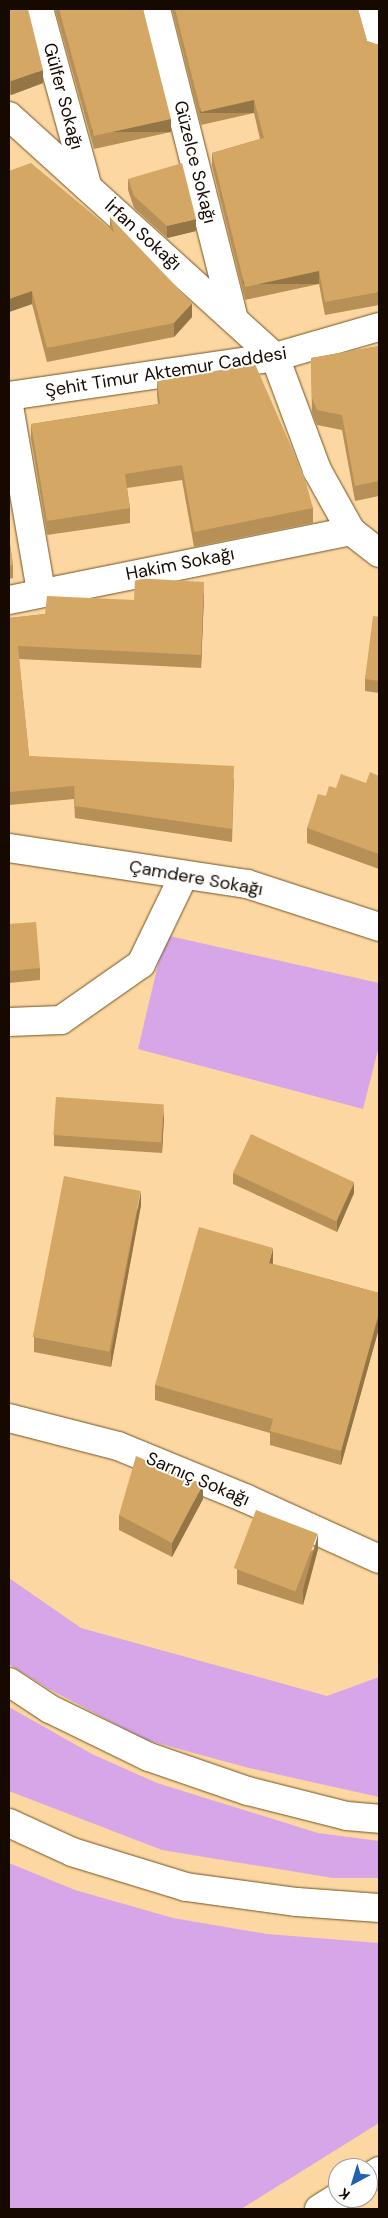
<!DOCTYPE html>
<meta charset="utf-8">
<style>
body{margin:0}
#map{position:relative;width:388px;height:2218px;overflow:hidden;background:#fcd7a2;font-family:"DM Sans",sans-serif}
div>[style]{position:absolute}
.green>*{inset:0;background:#d6a6e8}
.roads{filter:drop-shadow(0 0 1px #73531f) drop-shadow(0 0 1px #73531f)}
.minor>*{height:28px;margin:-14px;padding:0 14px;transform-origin:14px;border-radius:14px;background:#fff}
.highway>*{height:28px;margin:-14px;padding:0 14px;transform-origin:14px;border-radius:14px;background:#fff}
.wall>*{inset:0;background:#b69056}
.shaded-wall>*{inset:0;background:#947546;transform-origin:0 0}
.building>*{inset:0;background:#d4a764;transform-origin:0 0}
span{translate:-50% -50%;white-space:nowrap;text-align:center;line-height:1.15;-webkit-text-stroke:4px #fefefe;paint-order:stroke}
.street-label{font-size:18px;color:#160a00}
.frame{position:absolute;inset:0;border:10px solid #160a00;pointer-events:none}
.north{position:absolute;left:328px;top:2158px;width:50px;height:50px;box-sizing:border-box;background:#fefefe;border:1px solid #a19c98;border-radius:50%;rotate:219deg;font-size:14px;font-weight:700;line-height:20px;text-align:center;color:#160a00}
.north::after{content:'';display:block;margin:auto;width:18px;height:22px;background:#2261b2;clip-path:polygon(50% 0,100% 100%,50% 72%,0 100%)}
</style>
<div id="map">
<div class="green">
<i style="clip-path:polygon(165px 935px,379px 983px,379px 1046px,363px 1109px,138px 1049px)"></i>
<i style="clip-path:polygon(9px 1578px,81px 1628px,327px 1696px,379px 1677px,379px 1797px,249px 1768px,146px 1740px,49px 1689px,9px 1664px)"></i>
<i style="clip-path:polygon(9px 1707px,92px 1754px,157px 1783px,318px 1833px,379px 1841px,379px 1878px,333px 1878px,162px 1850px,9px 1791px)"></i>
<i style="clip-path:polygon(9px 1863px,75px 1890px,173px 1918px,267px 1934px,379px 1943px,379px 2123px,241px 2209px,9px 2209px)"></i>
</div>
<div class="roads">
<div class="minor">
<i style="left:39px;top:9px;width:181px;rotate:74.7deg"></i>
<i style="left:156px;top:9px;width:317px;rotate:75.9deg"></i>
<i style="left:371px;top:9px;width:36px;rotate:77deg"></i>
<i style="left:9px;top:116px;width:359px;rotate:42.2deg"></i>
<i style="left:275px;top:357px;width:121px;rotate:69.6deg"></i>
<i style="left:317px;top:470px;width:70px;rotate:60.9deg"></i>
<i style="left:351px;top:531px;width:36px;rotate:38deg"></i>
<i style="left:9px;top:396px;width:269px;rotate:-8.3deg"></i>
<i style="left:275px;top:357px;width:108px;rotate:-16.1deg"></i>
<i style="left:9px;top:406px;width:188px;rotate:80.2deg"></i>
<i style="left:9px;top:600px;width:349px;rotate:-11.4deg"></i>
<i style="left:9px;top:848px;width:241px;rotate:8.6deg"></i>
<i style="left:247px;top:884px;width:139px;rotate:18deg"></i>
<i style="left:9px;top:1022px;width:52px;rotate:-2.2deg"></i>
<i style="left:61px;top:1020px;width:98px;rotate:-35deg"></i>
<i style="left:141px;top:964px;width:99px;rotate:-64.2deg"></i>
<i style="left:9px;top:1418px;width:113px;rotate:14.4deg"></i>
<i style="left:118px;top:1446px;width:139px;rotate:22.3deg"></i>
<i style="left:247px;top:1499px;width:145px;rotate:24.4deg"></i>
</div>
<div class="highway">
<i style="left:9px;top:1682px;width:49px;rotate:33.4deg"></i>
<i style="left:50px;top:1709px;width:110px;rotate:25.9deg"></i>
<i style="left:149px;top:1757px;width:105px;rotate:19deg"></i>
<i style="left:248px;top:1791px;width:102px;rotate:14.2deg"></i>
<i style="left:347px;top:1816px;width:32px;rotate:5deg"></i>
<i style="left:9px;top:1823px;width:69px;rotate:24.7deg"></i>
<i style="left:72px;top:1852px;width:119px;rotate:17.1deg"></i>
<i style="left:186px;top:1887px;width:112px;rotate:7.7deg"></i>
<i style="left:297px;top:1902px;width:82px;rotate:4.2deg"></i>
<i style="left:368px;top:2178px;width:13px;rotate:-32deg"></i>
<i style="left:319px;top:2209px;width:22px;rotate:-32deg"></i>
</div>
</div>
<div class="wall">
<i style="clip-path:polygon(9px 9px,43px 83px,11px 95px,9px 93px)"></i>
<i style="clip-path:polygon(55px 9px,143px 9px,171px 132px,94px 149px)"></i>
<i style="clip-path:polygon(172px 9px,358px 9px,367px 41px,379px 45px,379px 305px,325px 315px,319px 284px,245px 300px,212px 166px,212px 153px,260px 139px,254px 113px,201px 125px)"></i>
<i style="clip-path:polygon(9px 171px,110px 229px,110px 217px,192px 317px,174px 337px,47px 362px,32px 304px,9px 312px)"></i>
<i style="clip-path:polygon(128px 179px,196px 231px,167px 238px,134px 208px,128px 190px)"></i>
<i style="clip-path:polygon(379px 346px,379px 496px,355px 501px,342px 430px,317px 425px,312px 413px,311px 358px)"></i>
<i style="clip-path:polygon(157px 381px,313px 508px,313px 523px,194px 547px,182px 480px,127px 488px,130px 508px,130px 523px,47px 535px,31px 439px,31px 424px,158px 404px,157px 396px)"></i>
<i style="clip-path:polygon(9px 538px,13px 565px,13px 578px,9px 579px)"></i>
<i style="clip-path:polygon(204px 594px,201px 668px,19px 659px,29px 756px,234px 779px,232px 842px,75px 818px,74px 799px,9px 805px,9px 618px,45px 614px,134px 600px)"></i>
<i style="clip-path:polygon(379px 617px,379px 693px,365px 691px,365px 679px)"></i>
<i style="clip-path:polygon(379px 776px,379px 869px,307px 843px,307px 828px,326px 796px,366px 783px)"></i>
<i style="clip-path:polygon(9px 924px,40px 968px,40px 980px,9px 983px)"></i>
<i style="clip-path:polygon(164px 1116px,162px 1153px,54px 1146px,54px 1135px)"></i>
<i style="clip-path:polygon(233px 1173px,354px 1193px,337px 1232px,233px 1184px)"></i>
<i style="clip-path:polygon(141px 1205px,111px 1367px,34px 1352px,34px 1337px)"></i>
<i style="clip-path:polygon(273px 1264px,379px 1293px,379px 1328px,341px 1465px,270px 1445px,270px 1433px,155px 1400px,155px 1385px)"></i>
<i style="clip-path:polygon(203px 1499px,172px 1557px,119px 1530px,119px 1515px)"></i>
<i style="clip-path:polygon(318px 1549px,303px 1605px,237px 1584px,237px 1569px)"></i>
</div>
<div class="shaded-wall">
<i style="clip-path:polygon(43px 70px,43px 83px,11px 95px,11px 81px)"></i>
<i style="left:254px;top:100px;width:13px;height:54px;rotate:90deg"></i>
<i style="left:171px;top:119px;width:13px;height:79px;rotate:90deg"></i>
<i style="clip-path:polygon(196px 219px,196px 231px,167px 238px,167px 226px)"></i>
<i style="left:319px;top:271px;width:13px;height:76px;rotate:90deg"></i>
<i style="clip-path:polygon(32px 291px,32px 304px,9px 312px,9px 299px)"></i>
<i style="clip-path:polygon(192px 303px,192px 317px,174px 337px,174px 323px)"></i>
<i style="clip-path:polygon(204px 582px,204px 594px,201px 668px,201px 655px)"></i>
<i style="clip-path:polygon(164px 1104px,164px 1116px,162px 1153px,162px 1141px)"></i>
<i style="clip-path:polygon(354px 1182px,354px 1193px,337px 1232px,337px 1221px)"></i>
<i style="clip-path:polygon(141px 1191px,141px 1205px,111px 1367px,111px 1352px)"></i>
<i style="clip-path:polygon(273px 1248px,273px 1263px,269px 1277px,269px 1263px)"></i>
<i style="clip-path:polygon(379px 1313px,379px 1328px,341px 1465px,341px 1451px)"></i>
<i style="clip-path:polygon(203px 1484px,203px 1499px,172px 1557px,172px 1543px)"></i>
<i style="clip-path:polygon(318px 1534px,318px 1549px,303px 1605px,303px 1590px)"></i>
</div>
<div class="building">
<i style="clip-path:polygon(9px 9px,28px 9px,43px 70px,11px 81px,9px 79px)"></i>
<i style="clip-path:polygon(59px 9px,143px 9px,171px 119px,94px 136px)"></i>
<i style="clip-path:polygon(175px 9px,358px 9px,367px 41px,379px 45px,379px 292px,325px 302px,319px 271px,245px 287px,212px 153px,264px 138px,254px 100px,201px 112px)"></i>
<i style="clip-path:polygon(31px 163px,114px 232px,110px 217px,192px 303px,174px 323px,47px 348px,32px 291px,9px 299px,9px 171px)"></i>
<i style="clip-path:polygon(182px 163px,196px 219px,167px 226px,134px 196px,128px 179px)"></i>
<i style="clip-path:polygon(379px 346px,379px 481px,355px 486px,342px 415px,317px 410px,312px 398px,311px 358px)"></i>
<i style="clip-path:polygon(255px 364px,304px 476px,313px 508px,194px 532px,182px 465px,125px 474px,130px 508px,47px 521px,31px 424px,160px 404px,157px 381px)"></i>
<i style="clip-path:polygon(9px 538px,13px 565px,9px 566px)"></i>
<i style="clip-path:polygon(135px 578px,204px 582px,201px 655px,18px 646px,29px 756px,234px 766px,232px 829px,75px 806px,74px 786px,9px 792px,9px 618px,45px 614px,47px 596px,134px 600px)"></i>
<i style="clip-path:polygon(373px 616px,379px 617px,379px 681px,365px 679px)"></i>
<i style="clip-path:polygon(370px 772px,379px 776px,379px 854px,307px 828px,318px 794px,326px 796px,329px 786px,336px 788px,341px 774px,366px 783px)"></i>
<i style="clip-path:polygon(36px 922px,40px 968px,9px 971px,9px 924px)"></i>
<i style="left:56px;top:1097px;width:108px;height:38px;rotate:4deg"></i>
<i style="left:251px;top:1134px;width:114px;height:43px;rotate:25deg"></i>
<i style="left:64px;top:1176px;width:78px;height:164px;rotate:11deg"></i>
<i style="clip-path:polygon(199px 1227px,273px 1248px,269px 1263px,379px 1293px,379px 1313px,341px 1451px,270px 1431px,273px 1419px,155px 1385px)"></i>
<i style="clip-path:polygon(136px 1456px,203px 1484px,172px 1543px,119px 1515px)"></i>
<i style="left:256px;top:1510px;width:66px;height:62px;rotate:21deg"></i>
</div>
<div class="street-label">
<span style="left:63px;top:96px;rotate:75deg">Gülfer Sokağı</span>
<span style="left:195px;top:162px;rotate:76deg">Güzelce Sokağı</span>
<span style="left:143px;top:235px;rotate:42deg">İrfan Sokağı</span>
<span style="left:166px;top:372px;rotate:-9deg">Şehit Timur Aktemur Caddesi</span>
<span style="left:180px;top:564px;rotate:-11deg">Hakim Sokağı</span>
<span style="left:196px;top:878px;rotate:10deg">Çamdere Sokağı</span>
<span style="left:198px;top:1479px;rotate:23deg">Sarnıç Sokağı</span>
</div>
<div class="frame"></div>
<div class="north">K</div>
</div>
